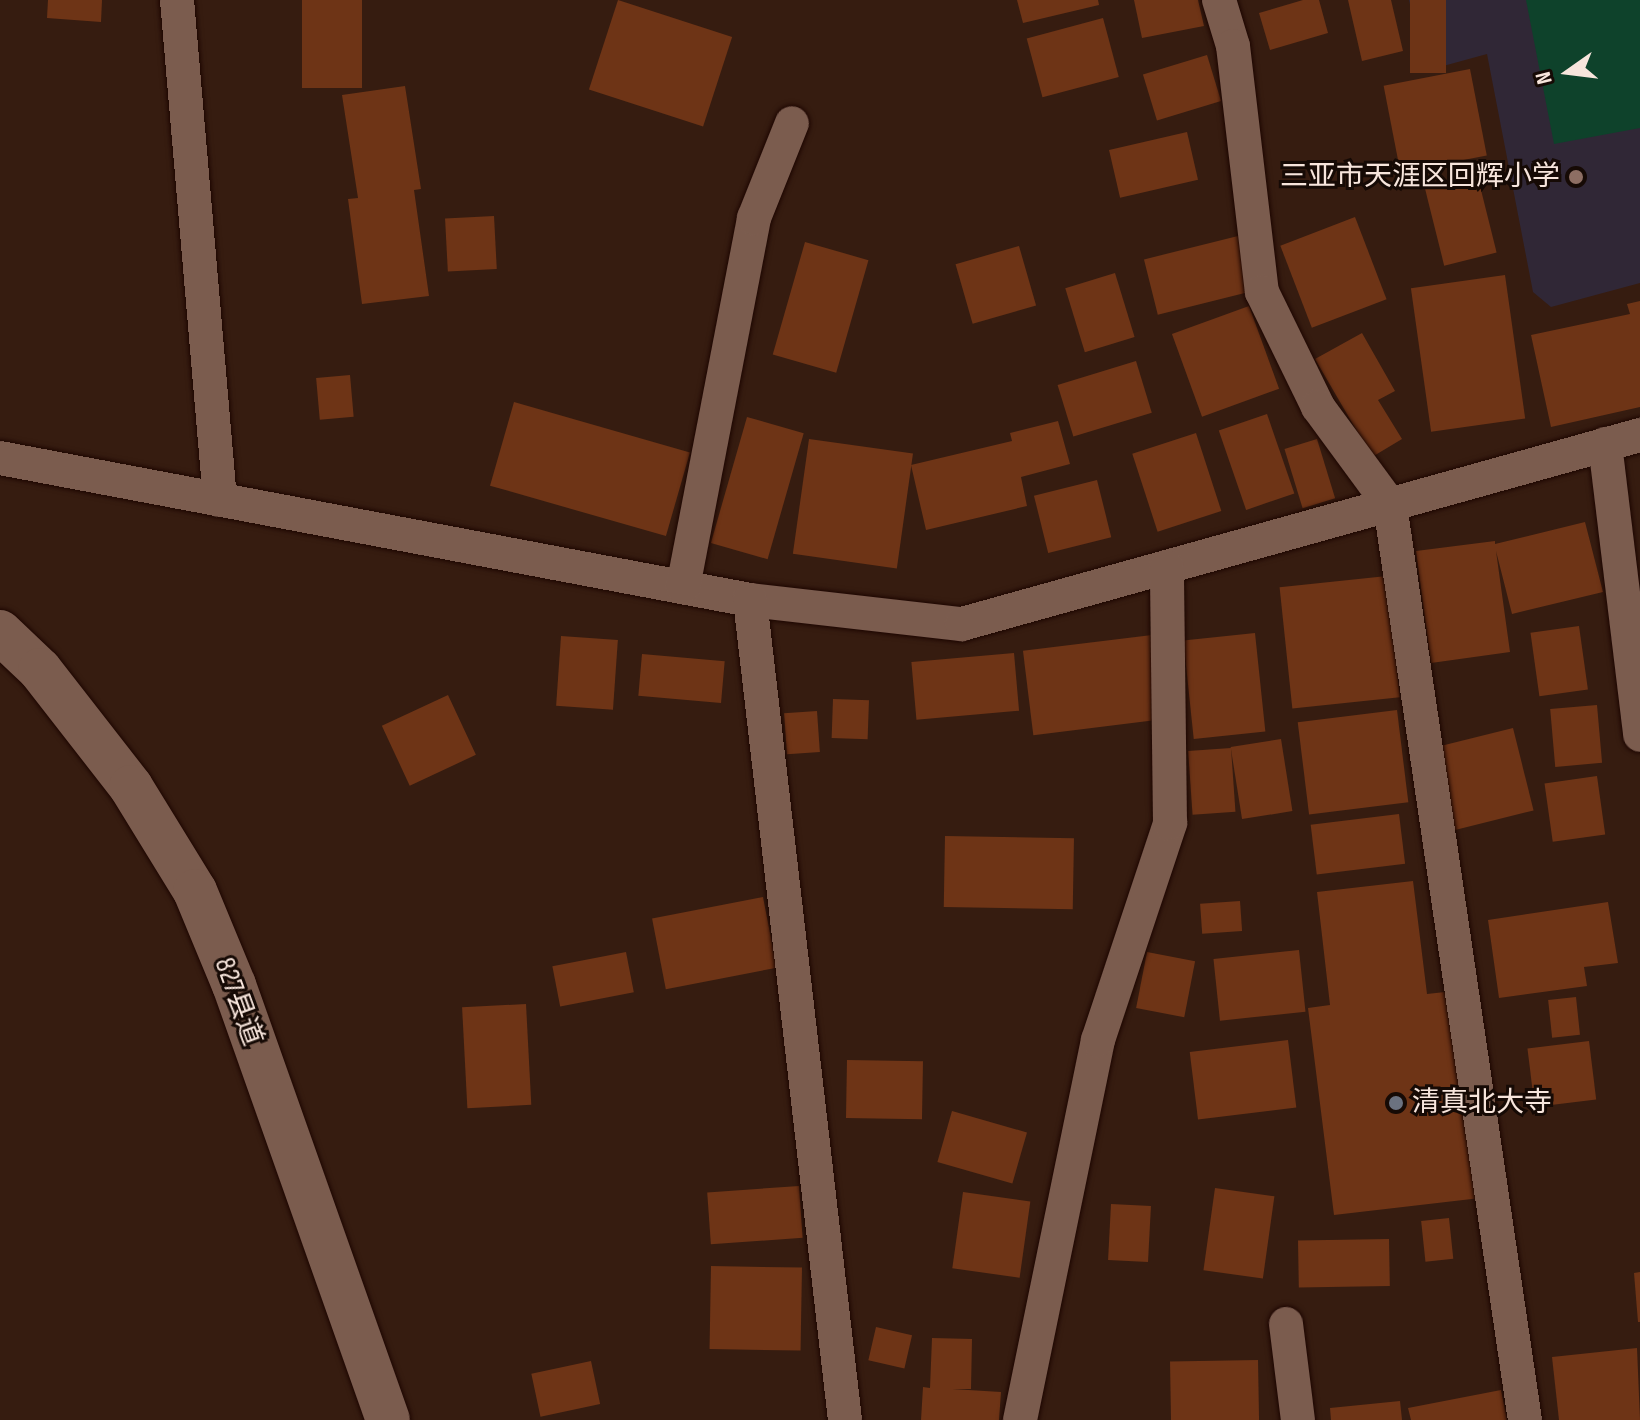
<!DOCTYPE html>
<meta charset="utf-8">
<style>
body{margin:0}
#map{position:relative;width:1640px;height:1420px;overflow:hidden;background:#361c10;font-family:"Sofia Sans Condensed","Noto Sans SC",sans-serif}
div>[style]{position:absolute}
.education>*{inset:0;background:#302736}
.green>*{inset:0;background:#0e422b}
.building>*{inset:0;background:#6e3416;transform-origin:0 0}
.roads{filter:drop-shadow(0 0 2px #1d0600) drop-shadow(0 0 2px #1d0600)}
.street>*{height:34px;margin:-17px;padding:0 17px;transform-origin:17px;border-radius:17px;background:#7b5c4e}
.secondary>*{height:44px;margin:-22px;padding:0 22px;transform-origin:22px;border-radius:22px;background:#7b5c4e}
.dots>*{width:22px;height:22px;translate:-50% -50%;box-sizing:border-box;border:4px solid #160a05;border-radius:50%}
span{translate:-50% -50%;white-space:nowrap;text-align:center;line-height:1.15;-webkit-text-stroke:6px #160a05;paint-order:stroke}
.poi-label{font-size:28px;color:#f7e5dc}
.right{translate:-100% -50%;text-align:right}
.left{translate:0 -50%;text-align:left}
.street-label{font-size:28px;color:#f7e5dc}
.north{position:absolute;left:1528px;top:32px;width:80px;height:80px;-webkit-text-stroke:6px #160a05;paint-order:stroke;rotate:256deg;font-size:22px;font-weight:700;line-height:32px;text-align:center;color:#f7e5dc}
.north::after{content:'';display:block;margin:auto;width:28px;height:36px;background:#f7e5dc;clip-path:polygon(50% 0,100% 100%,50% 72%,0 100%)}
</style>
<div id="map">
<div class="education">
<i style="clip-path:polygon(1409px 0,1640px 0,1640px 283px,1551px 307px,1533px 292px,1487px 54px,1425px 71px)"></i>
</div>
<div class="green">
<i style="clip-path:polygon(1526px 0,1640px 0,1640px 128px,1554px 144px)"></i>
</div>
<div class="building">
<i style="clip-path:polygon(48px 0,102px 0,101px 22px,47px 18px)"></i>
<i style="left:302px;top:0;width:60px;height:88px"></i>
<i style="left:618px;top:0;width:120px;height:94px;rotate:18deg"></i>
<i style="clip-path:polygon(1017px 0,1098px 0,1099px 5px,1023px 23px)"></i>
<i style="clip-path:polygon(1134px 0,1198px 0,1204px 26px,1142px 38px)"></i>
<i style="clip-path:polygon(1303px 0,1319px 0,1328px 33px,1270px 50px,1259px 13px)"></i>
<i style="clip-path:polygon(1348px 0,1391px 0,1403px 51px,1362px 61px)"></i>
<i style="left:1410px;top:0;width:36px;height:73px"></i>
<i style="left:1103px;top:18px;width:61px;height:79px;rotate:75deg"></i>
<i style="left:1207px;top:55px;width:48px;height:67px;rotate:73deg"></i>
<i style="left:1470px;top:69px;width:88px;height:88px;rotate:79deg"></i>
<i style="clip-path:polygon(405px 86px,421px 189px,414px 190px,429px 296px,362px 304px,348px 199px,358px 198px,342px 95px)"></i>
<i style="left:1187px;top:132px;width:49px;height:80px;rotate:77deg"></i>
<i style="left:1477px;top:174px;width:81px;height:54px;rotate:76deg"></i>
<i style="left:494px;top:216px;width:53px;height:49px;rotate:87deg"></i>
<i style="left:1355px;top:217px;width:88px;height:80px;rotate:69deg"></i>
<i style="left:1242px;top:235px;width:57px;height:101px;rotate:76deg"></i>
<i style="left:805px;top:242px;width:66px;height:117px;rotate:16deg"></i>
<i style="left:1019px;top:246px;width:62px;height:66px;rotate:74deg"></i>
<i style="left:1115px;top:273px;width:67px;height:52px;rotate:73deg"></i>
<i style="left:1505px;top:275px;width:145px;height:95px;rotate:82deg"></i>
<i style="clip-path:polygon(1640px 301px,1640px 407px,1551px 427px,1531px 335px,1630px 314px,1627px 304px)"></i>
<i style="left:1249px;top:306px;width:88px;height:82px;rotate:70deg"></i>
<i style="clip-path:polygon(1362px 333px,1395px 391px,1378px 400px,1402px 439px,1372px 457px,1315px 359px)"></i>
<i style="left:1136px;top:361px;width:54px;height:82px;rotate:73deg"></i>
<i style="left:350px;top:375px;width:42px;height:34px;rotate:85deg"></i>
<i style="left:514px;top:402px;width:183px;height:87px;rotate:16deg"></i>
<i style="left:1267px;top:414px;width:84px;height:51px;rotate:71deg"></i>
<i style="left:747px;top:417px;width:59px;height:131px;rotate:16deg"></i>
<i style="clip-path:polygon(1058px 421px,1070px 464px,1021px 477px,1027px 506px,926px 530px,911px 465px,1012px 441px,1010px 433px)"></i>
<i style="left:1196px;top:433px;width:82px;height:67px;rotate:72deg"></i>
<i style="left:809px;top:439px;width:105px;height:116px;rotate:8deg"></i>
<i style="left:1317px;top:439px;width:62px;height:34px;rotate:73deg"></i>
<i style="left:1097px;top:480px;width:59px;height:65px;rotate:76deg"></i>
<i style="clip-path:polygon(1585px 522px,1603px 592px,1512px 614px,1496px 551px,1510px 652px,1431px 663px,1416px 551px,1495px 541px,1495px 544px)"></i>
<i style="left:1387px;top:576px;width:122px;height:108px;rotate:84deg"></i>
<i style="left:1579px;top:626px;width:64px;height:49px;rotate:82deg"></i>
<i style="left:1255px;top:633px;width:99px;height:72px;rotate:84deg"></i>
<i style="left:1152px;top:635px;width:85px;height:130px;rotate:83deg"></i>
<i style="left:561px;top:636px;width:57px;height:70px;rotate:4deg"></i>
<i style="left:1014px;top:653px;width:58px;height:103px;rotate:85deg"></i>
<i style="left:642px;top:654px;width:83px;height:42px;rotate:5deg"></i>
<i style="left:448px;top:695px;width:66px;height:73px;rotate:65deg"></i>
<i style="left:833px;top:699px;width:36px;height:39px;rotate:2deg"></i>
<i style="left:1597px;top:705px;width:58px;height:47px;rotate:85deg"></i>
<i style="left:1397px;top:710px;width:93px;height:100px;rotate:83deg"></i>
<i style="left:817px;top:711px;width:41px;height:33px;rotate:86deg"></i>
<i style="left:1513px;top:728px;width:85px;height:85px;rotate:76deg"></i>
<i style="left:1281px;top:739px;width:73px;height:51px;rotate:81deg"></i>
<i style="left:1231px;top:748px;width:64px;height:43px;rotate:86deg"></i>
<i style="left:1597px;top:776px;width:59px;height:53px;rotate:82deg"></i>
<i style="left:1399px;top:814px;width:50px;height:89px;rotate:83deg"></i>
<i style="left:945px;top:836px;width:129px;height:71px;rotate:1deg"></i>
<i style="clip-path:polygon(1413px 881px,1427px 994px,1454px 991px,1489px 1197px,1334px 1215px,1308px 1008px,1330px 1005px,1317px 892px)"></i>
<i style="left:763px;top:897px;width:72px;height:113px;rotate:79deg"></i>
<i style="left:1240px;top:901px;width:30px;height:40px;rotate:86deg"></i>
<i style="clip-path:polygon(1608px 902px,1618px 963px,1584px 967px,1587px 986px,1499px 998px,1488px 920px)"></i>
<i style="left:1299px;top:950px;width:62px;height:86px;rotate:84deg"></i>
<i style="left:626px;top:952px;width:41px;height:75px;rotate:79deg"></i>
<i style="left:1147px;top:952px;width:49px;height:57px;rotate:11deg"></i>
<i style="left:1576px;top:997px;width:38px;height:28px;rotate:84deg"></i>
<i style="left:526px;top:1004px;width:101px;height:64px;rotate:87deg"></i>
<i style="left:1288px;top:1040px;width:68px;height:99px;rotate:83deg"></i>
<i style="left:1589px;top:1041px;width:59px;height:62px;rotate:83deg"></i>
<i style="left:847px;top:1060px;width:76px;height:58px;rotate:1deg"></i>
<i style="left:952px;top:1111px;width:78px;height:53px;rotate:16deg"></i>
<i style="left:799px;top:1186px;width:52px;height:92px;rotate:86deg"></i>
<i style="left:1215px;top:1188px;width:60px;height:83px;rotate:8deg"></i>
<i style="left:963px;top:1192px;width:68px;height:77px;rotate:8deg"></i>
<i style="left:1111px;top:1204px;width:40px;height:56px;rotate:3deg"></i>
<i style="left:1449px;top:1218px;width:41px;height:28px;rotate:84deg"></i>
<i style="left:1389px;top:1239px;width:47px;height:91px;rotate:89deg"></i>
<i style="left:711px;top:1266px;width:91px;height:83px;rotate:1deg"></i>
<i style="clip-path:polygon(1640px 1272px,1640px 1322px,1638px 1322px,1634px 1273px)"></i>
<i style="left:876px;top:1327px;width:37px;height:34px;rotate:13deg"></i>
<i style="clip-path:polygon(932px 1338px,972px 1339px,971px 1389px,952px 1389px,1001px 1392px,999px 1420px,921px 1420px,923px 1387px,930px 1388px)"></i>
<i style="clip-path:polygon(1637px 1348px,1640px 1420px,1559px 1420px,1552px 1357px)"></i>
<i style="left:1258px;top:1360px;width:60px;height:88px;rotate:89deg"></i>
<i style="left:591px;top:1361px;width:44px;height:61px;rotate:78deg"></i>
<i style="clip-path:polygon(1501px 1390px,1507px 1420px,1411px 1420px,1408px 1408px)"></i>
<i style="clip-path:polygon(1400px 1401px,1402px 1420px,1331px 1420px,1330px 1408px)"></i>
</div>
<div class="roads">
<div class="street">
<i style="left:177px;top:0;width:502px;rotate:85.08deg"></i>
<i style="left:1219px;top:0;width:48px;rotate:73.1deg"></i>
<i style="left:1233px;top:46px;width:248px;rotate:83.3deg"></i>
<i style="left:1262px;top:292px;width:128px;rotate:64deg"></i>
<i style="left:1318px;top:407px;width:122px;rotate:53.7deg"></i>
<i style="left:1390px;top:505px;width:925px;rotate:81.61deg"></i>
<i style="left:1605px;top:444px;width:293px;rotate:83.1deg"></i>
<i style="left:0;top:458px;width:763px;rotate:10.72deg"></i>
<i style="left:750px;top:600px;width:213px;rotate:6.5deg"></i>
<i style="left:962px;top:624px;width:704px;rotate:-15.58deg"></i>
<i style="left:683px;top:587px;width:376px;rotate:-79.1deg"></i>
<i style="left:754px;top:218px;width:102px;rotate:-68.2deg"></i>
<i style="left:750px;top:600px;width:825px;rotate:83.39deg"></i>
<i style="left:1286px;top:1324px;width:97px;rotate:82.9deg"></i>
<i style="left:1020px;top:1420px;width:388px;rotate:-78.4deg"></i>
<i style="left:1098px;top:1040px;width:229px;rotate:-71.6deg"></i>
<i style="left:1170px;top:823px;width:256px;rotate:-90.7deg"></i>
</div>
<div class="secondary">
<i style="left:0;top:632px;width:55px;rotate:43.5deg"></i>
<i style="left:40px;top:670px;width:148px;rotate:52.1deg"></i>
<i style="left:131px;top:787px;width:122px;rotate:58.4deg"></i>
<i style="left:195px;top:891px;width:102px;rotate:67.5deg"></i>
<i style="left:234px;top:985px;width:461px;rotate:70.5deg"></i>
</div>
</div>
<div class="dots">
<i style="left:1576px;top:177px;background:#8d6e63"></i>
<i style="left:1396px;top:1103px;background:#6b7280"></i>
</div>
<div class="poi-label">
<span class="right" style="left:1560px;top:177px">三亚市天涯区回辉小学</span>
<span class="left" style="left:1412px;top:1103px">清真北大寺</span>
</div>
<div class="street-label">
<span style="left:238px;top:1002px;rotate:70deg">827县道</span>
</div>
<div class="north">N</div>
</div>
